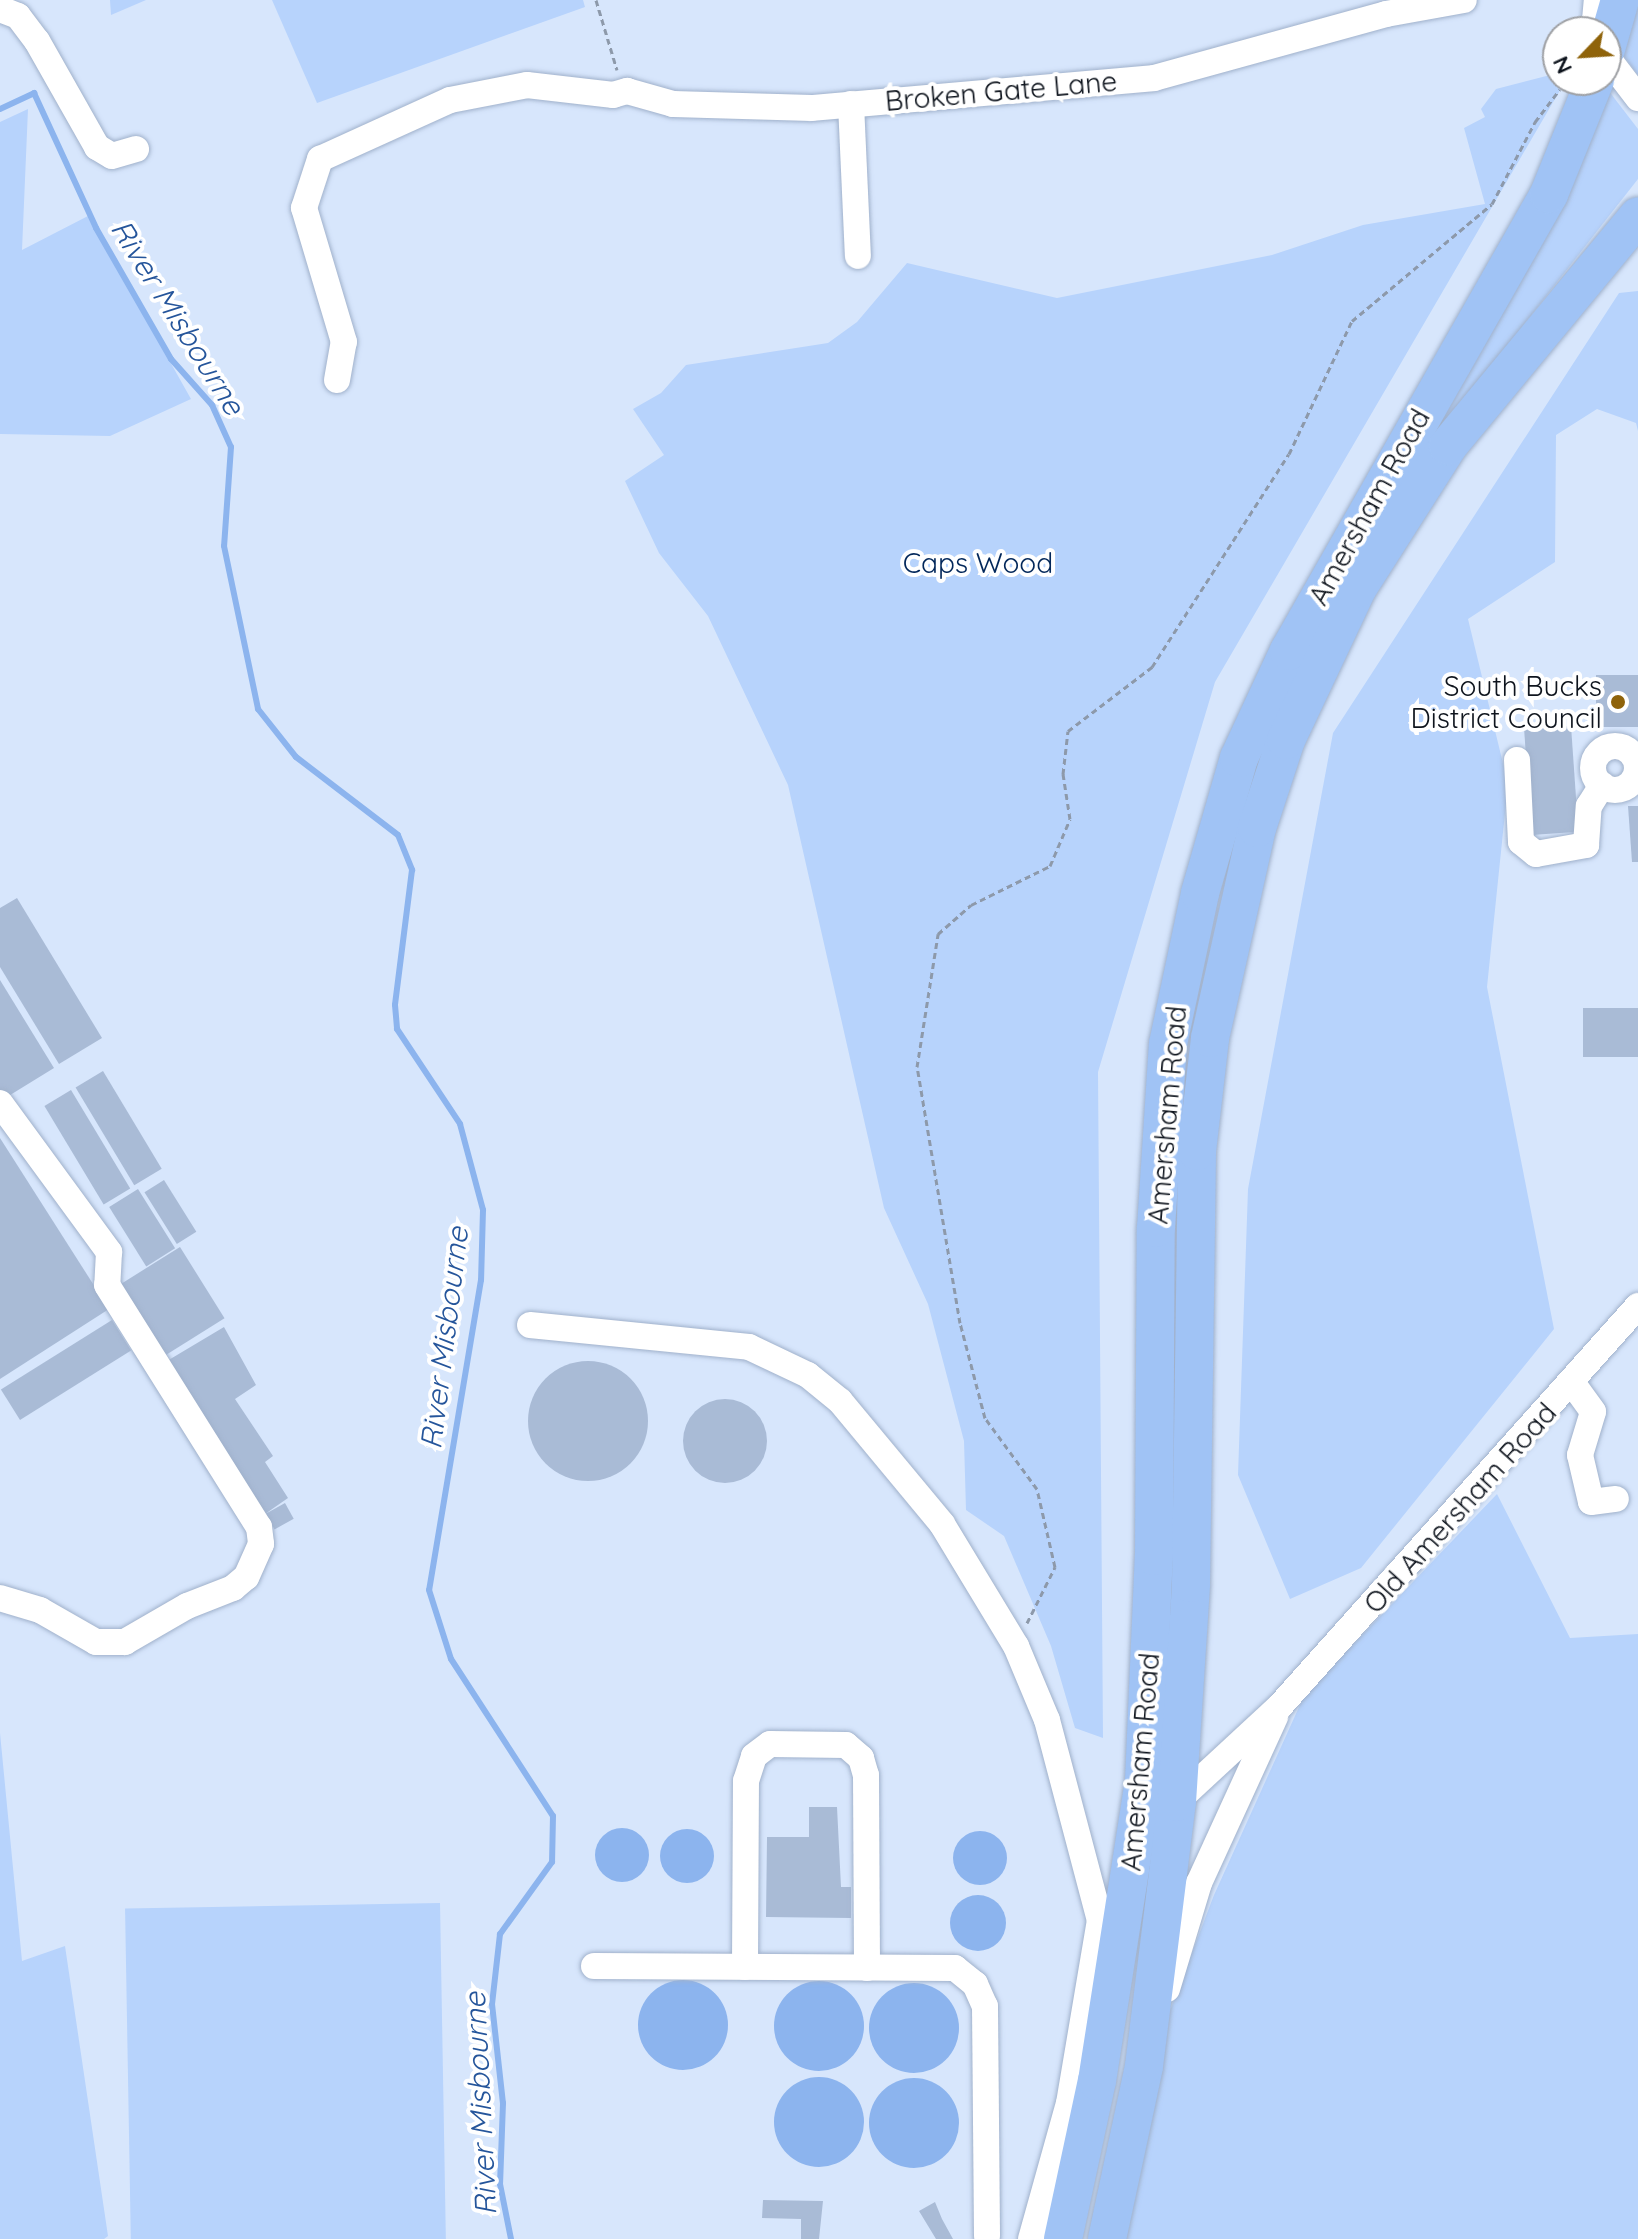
<!DOCTYPE html>
<style>
body{margin:0}
#map{position:relative;width:1638px;height:2239px;overflow:hidden;background:#d7e6fc;font-family:Quicksand,sans-serif}
div>[style]{position:absolute}
.green>*{inset:0;background:#b7d3fc;transform-origin:0 0}
.water>*{inset:0;background:#8cb4ee}
.round{border-radius:50%}
.stream>*{height:6px;margin:-3px;padding:0 3px;transform-origin:3px;border-radius:3px;background:#8cb4ee}
.building>*{inset:0;background:#a9bbd6;transform-origin:0 0}
.path>*{height:3px;margin-top:-1.5px;transform-origin:0;background:repeating-linear-gradient(90deg,#8d99aa 0 6px,transparent 0 10px)}
.roads{filter:drop-shadow(0 0 2px #a0b1cb) drop-shadow(0 0 2px #a0b1cb)}
.minor>*{height:26px;margin:-13px;padding:0 13px;transform-origin:13px;border-radius:13px;background:#fff}
.minor>.ring{margin:-13px;padding:0;box-sizing:content-box;background:none;border:26px solid #fff;border-radius:50%}
.highway>*{height:38px;margin:-19px;padding:0 19px;transform-origin:19px;border-radius:19px;background:#a0c3f5}
.dots>*{width:22px;height:22px;translate:-50% -50%;box-sizing:border-box;border:4px solid #fff;border-radius:50%}
span{translate:-50% -50%;white-space:nowrap;text-align:center;line-height:1.15;-webkit-text-stroke:8px #fff;paint-order:stroke}
.street-label{font-size:28px;color:#0e141d}
.park-label{font-size:28px;color:#02275a}
.poi-label{font-size:28px;color:#0e141d}
.right{translate:-100% -50%;text-align:right}
.water-label{font-size:30px;color:#25559b;font-style:italic}
.north{position:absolute;left:1542px;top:16px;width:80px;height:80px;box-sizing:border-box;background:#fff;border:2px solid #9fa1a5;border-radius:50%;rotate:245deg;font-size:22px;font-weight:700;line-height:32px;text-align:center;color:#0e141d}
.north::after{content:'';display:block;margin:auto;width:28px;height:36px;background:#8f630a;clip-path:polygon(50% 0,100% 100%,50% 72%,0 100%)}
</style>
<div id="map">
<div class="green">
<i style="clip-path:polygon(110px 0,146px 0,111px 15px)"></i>
<i style="clip-path:polygon(272px 0,583px 0,585px 7px,317px 103px)"></i>
<i style="clip-path:polygon(1638px 0,1638px 75px,1617px 47px)"></i>
<i style="clip-path:polygon(1558px 73px,1558px 80px,1566px 80px,1215px 682px,1098px 1072px,1103px 1738px,1075px 1728px,1051px 1646px,1004px 1536px,966px 1510px,964px 1441px,928px 1304px,884px 1208px,788px 785px,708px 616px,659px 553px,625px 481px,664px 455px,633px 409px,661px 393px,686px 365px,828px 343px,857px 322px,907px 263px,1057px 298px,1272px 255px,1363px 225px,1485px 204px,1464px 128px,1485px 117px,1481px 109px,1496px 89px)"></i>
<i style="clip-path:polygon(1605px 86px,1638px 129px,1638px 179px,1412px 467px)"></i>
<i style="clip-path:polygon(28px 109px,22px 250px,88px 216px,191px 399px,110px 436px,0 434px,0 122px)"></i>
<i style="clip-path:polygon(1638px 291px,1638px 431px,1636px 423px,1597px 409px,1556px 435px,1555px 562px,1468px 619px,1508px 784px,1487px 987px,1554px 1329px,1361px 1568px,1290px 1599px,1238px 1475px,1248px 1189px,1333px 733px,1619px 293px)"></i>
<i style="clip-path:polygon(1497px 1494px,1570px 1638px,1638px 1634px,1638px 2239px,1118px 2239px,1163px 2029px,1214px 1895px,1304px 1696px)"></i>
<i style="clip-path:polygon(0 1733px,22px 1961px,65px 1946px,108px 2236px,104px 2239px,0 2239px)"></i>
<i style="left:440px;top:1903px;width:336px;height:315px;rotate:89deg"></i>
</div>
<div class="water">
<i class="round" style="left:595px;top:1828px;width:54px;height:54px"></i>
<i class="round" style="left:660px;top:1829px;width:54px;height:54px"></i>
<i class="round" style="left:953px;top:1831px;width:54px;height:54px"></i>
<i class="round" style="left:950px;top:1895px;width:56px;height:56px"></i>
<i class="round" style="left:638px;top:1980px;width:90px;height:90px"></i>
<i class="round" style="left:774px;top:1981px;width:90px;height:90px"></i>
<i class="round" style="left:869px;top:1983px;width:90px;height:90px"></i>
<i class="round" style="left:774px;top:2077px;width:90px;height:90px"></i>
<i class="round" style="left:869px;top:2078px;width:90px;height:90px"></i>
</div>
<div class="stream">
<i style="left:0;top:109px;width:38px;rotate:-25deg"></i>
<i style="left:34px;top:93px;width:149px;rotate:65.3deg"></i>
<i style="left:96px;top:228px;width:151px;rotate:60.2deg"></i>
<i style="left:171px;top:359px;width:62px;rotate:48.3deg"></i>
<i style="left:212px;top:405px;width:46px;rotate:65.7deg"></i>
<i style="left:231px;top:447px;width:99px;rotate:94deg"></i>
<i style="left:224px;top:546px;width:167px;rotate:78.2deg"></i>
<i style="left:258px;top:709px;width:61px;rotate:51.6deg"></i>
<i style="left:296px;top:757px;width:128px;rotate:37.4deg"></i>
<i style="left:398px;top:835px;width:38px;rotate:68deg"></i>
<i style="left:412px;top:870px;width:136px;rotate:97.2deg"></i>
<i style="left:395px;top:1005px;width:24px;rotate:85deg"></i>
<i style="left:397px;top:1029px;width:114px;rotate:56.4deg"></i>
<i style="left:460px;top:1124px;width:89px;rotate:75deg"></i>
<i style="left:483px;top:1210px;width:70px;rotate:91.6deg"></i>
<i style="left:481px;top:1280px;width:314px;rotate:99.5deg"></i>
<i style="left:429px;top:1590px;width:72px;rotate:72.3deg"></i>
<i style="left:451px;top:1659px;width:187px;rotate:57deg"></i>
<i style="left:553px;top:1816px;width:46px;rotate:91.2deg"></i>
<i style="left:552px;top:1862px;width:89px;rotate:125.8deg"></i>
<i style="left:500px;top:1934px;width:70px;rotate:96.5deg"></i>
<i style="left:492px;top:2004px;width:100px;rotate:83.7deg"></i>
<i style="left:503px;top:2103px;width:81px;rotate:92.1deg"></i>
<i style="left:500px;top:2184px;width:56px;rotate:78.7deg"></i>
</div>
<div class="building">
<i style="left:1638px;top:675px;width:52px;height:42px;rotate:90deg"></i>
<i style="left:1571px;top:726px;width:106px;height:47px;rotate:86deg"></i>
<i style="clip-path:polygon(1628px 806px,1638px 806px,1638px 862px,1632px 862px)"></i>
<i style="clip-path:polygon(17px 898px,102px 1038px,59px 1064px,0 967px,0 908px)"></i>
<i style="clip-path:polygon(0 980px,54px 1068px,2px 1100px,0 1097px)"></i>
<i style="left:1638px;top:1008px;width:49px;height:55px;rotate:90deg"></i>
<i style="left:103px;top:1071px;width:114px;height:32px;rotate:59deg"></i>
<i style="left:71px;top:1090px;width:115px;height:31px;rotate:59deg"></i>
<i style="clip-path:polygon(0 1138px,109px 1309px,0 1379px)"></i>
<i style="left:164px;top:1180px;width:61px;height:23px;rotate:58deg"></i>
<i style="left:138px;top:1189px;width:70px;height:34px;rotate:58deg"></i>
<i style="left:180px;top:1247px;width:84px;height:72px;rotate:58deg"></i>
<i style="left:112px;top:1320px;width:36px;height:131px;rotate:58deg"></i>
<i style="clip-path:polygon(224px 1327px,256px 1385px,235px 1399px,273px 1456px,265px 1462px,288px 1498px,265px 1514px,167px 1361px)"></i>
<i class="round" style="left:528px;top:1361px;width:120px;height:120px"></i>
<i class="round" style="left:683px;top:1399px;width:84px;height:84px"></i>
<i style="left:285px;top:1503px;width:18px;height:22px;rotate:61deg"></i>
<i style="clip-path:polygon(809px 1807px,837px 1807px,841px 1887px,851px 1887px,851px 1918px,766px 1917px,767px 1837px,809px 1837px)"></i>
<i style="clip-path:polygon(763px 2200px,823px 2201px,819px 2239px,801px 2239px,801px 2219px,762px 2218px)"></i>
<i style="clip-path:polygon(935px 2202px,942px 2219px,953px 2239px,936px 2239px,919px 2211px)"></i>
</div>
<div class="path">
<i style="left:596px;top:0;width:73px;rotate:73.3deg"></i>
<i style="left:1027px;top:1623px;width:63px;rotate:-63.4deg"></i>
<i style="left:1055px;top:1567px;width:80px;rotate:-103deg"></i>
<i style="left:1037px;top:1489px;width:88px;rotate:-126.2deg"></i>
<i style="left:985px;top:1418px;width:98px;rotate:-104.7deg"></i>
<i style="left:960px;top:1323px;width:260px;rotate:-99.5deg"></i>
<i style="left:917px;top:1067px;width:135px;rotate:-81deg"></i>
<i style="left:938px;top:934px;width:44px;rotate:-41.3deg"></i>
<i style="left:971px;top:905px;width:88px;rotate:-26.3deg"></i>
<i style="left:1050px;top:866px;width:51px;rotate:-66.9deg"></i>
<i style="left:1070px;top:819px;width:46px;rotate:-98.8deg"></i>
<i style="left:1063px;top:774px;width:43px;rotate:-83.4deg"></i>
<i style="left:1068px;top:731px;width:106px;rotate:-37.3deg"></i>
<i style="left:1152px;top:667px;width:253px;rotate:-57.3deg"></i>
<i style="left:1289px;top:454px;width:147px;rotate:-64.7deg"></i>
<i style="left:1352px;top:321px;width:182px;rotate:-39.9deg"></i>
<i style="left:1492px;top:204px;width:93px;rotate:-62.3deg"></i>
<i style="left:1535px;top:122px;width:41px;rotate:-52.9deg"></i>
</div>
<div class="roads">
<div class="minor">
<i style="left:0;top:9px;width:19px;rotate:21deg"></i>
<i style="left:18px;top:16px;width:31px;rotate:53deg"></i>
<i style="left:37px;top:41px;width:122px;rotate:60.5deg"></i>
<i style="left:97px;top:147px;width:17px;rotate:31deg"></i>
<i style="left:112px;top:156px;width:25px;rotate:-16deg"></i>
<i style="left:1594px;top:32px;width:32px;rotate:-85deg"></i>
<i style="left:1606px;top:56px;width:53px;rotate:52.7deg"></i>
<i style="left:851px;top:104px;width:152px;rotate:87.4deg"></i>
<i style="left:337px;top:380px;width:39px;rotate:-80deg"></i>
<i style="left:344px;top:342px;width:140px;rotate:-106.6deg"></i>
<i style="left:304px;top:208px;width:52px;rotate:-71.9deg"></i>
<i style="left:320px;top:159px;width:143px;rotate:-24.4deg"></i>
<i style="left:450px;top:100px;width:78px;rotate:-11deg"></i>
<i style="left:527px;top:85px;width:87px;rotate:6.6deg"></i>
<i style="left:613px;top:95px;width:15px;rotate:-16deg"></i>
<i style="left:627px;top:91px;width:48px;rotate:15.8deg"></i>
<i style="left:673px;top:104px;width:139px;rotate:1.6deg"></i>
<i style="left:812px;top:108px;width:343px;rotate:-5deg"></i>
<i style="left:1154px;top:78px;width:241px;rotate:-15.4deg"></i>
<i style="left:1386px;top:14px;width:79px;rotate:-10.2deg"></i>
<i class="ring" style="left:1593px;top:746px;width:18px;height:18px"></i>
<i style="left:1517px;top:760px;width:82px;rotate:87.2deg"></i>
<i style="left:1521px;top:842px;width:19px;rotate:39deg"></i>
<i style="left:1536px;top:854px;width:51px;rotate:-10.2deg"></i>
<i style="left:1586px;top:845px;width:39px;rotate:-86deg"></i>
<i style="left:1589px;top:806px;width:25px;rotate:-58deg"></i>
<i style="left:0;top:1103px;width:185px;rotate:53.8deg"></i>
<i style="left:109px;top:1252px;width:33px;rotate:93deg"></i>
<i style="left:107px;top:1285px;width:286px;rotate:57.9deg"></i>
<i style="left:259px;top:1527px;width:17px;rotate:83deg"></i>
<i style="left:261px;top:1544px;width:36px;rotate:114deg"></i>
<i style="left:246px;top:1577px;width:17px;rotate:140deg"></i>
<i style="left:233px;top:1588px;width:49px;rotate:158.6deg"></i>
<i style="left:187px;top:1606px;width:72px;rotate:149.9deg"></i>
<i style="left:125px;top:1642px;width:29px;rotate:180deg"></i>
<i style="left:96px;top:1642px;width:64px;rotate:-150.3deg"></i>
<i style="left:40px;top:1610px;width:42px;rotate:-163.3deg"></i>
<i style="left:530px;top:1325px;width:220px;rotate:5.7deg"></i>
<i style="left:749px;top:1347px;width:65px;rotate:25.4deg"></i>
<i style="left:808px;top:1375px;width:41px;rotate:39.1deg"></i>
<i style="left:840px;top:1401px;width:160px;rotate:50.3deg"></i>
<i style="left:942px;top:1524px;width:143px;rotate:58.8deg"></i>
<i style="left:1016px;top:1646px;width:80px;rotate:67.3deg"></i>
<i style="left:1047px;top:1720px;width:207px;rotate:75.2deg"></i>
<i style="left:1100px;top:1920px;width:186px;rotate:99.6deg"></i>
<i style="left:1069px;top:2103px;width:141px;rotate:105.6deg"></i>
<i style="left:1573px;top:1384px;width:34px;rotate:54deg"></i>
<i style="left:1593px;top:1412px;width:45px;rotate:106.8deg"></i>
<i style="left:1580px;top:1455px;width:48px;rotate:76.8deg"></i>
<i style="left:1591px;top:1502px;width:25px;rotate:-7deg"></i>
<i style="left:1172px;top:1806px;width:147px;rotate:-42.8deg"></i>
<i style="left:1280px;top:1706px;width:537px;rotate:-48.17deg"></i>
<i style="left:594px;top:1966px;width:361px;rotate:0.3deg"></i>
<i style="left:955px;top:1968px;width:26px;rotate:39deg"></i>
<i style="left:975px;top:1984px;width:24px;rotate:66deg"></i>
<i style="left:985px;top:2006px;width:230px;rotate:89.5deg"></i>
<i style="left:745px;top:1967px;width:186px;rotate:-89.7deg"></i>
<i style="left:746px;top:1781px;width:26px;rotate:-72deg"></i>
<i style="left:754px;top:1756px;width:20px;rotate:-37deg"></i>
<i style="left:770px;top:1744px;width:76px;rotate:0.8deg"></i>
<i style="left:846px;top:1745px;width:20px;rotate:41deg"></i>
<i style="left:861px;top:1758px;width:18px;rotate:74deg"></i>
<i style="left:866px;top:1775px;width:193px;rotate:89.7deg"></i>
<i style="left:1167px;top:1989px;width:111px;rotate:-73.2deg"></i>
<i style="left:1199px;top:1883px;width:183px;rotate:-65.4deg"></i>
</div>
<div class="highway">
<i style="left:1606px;top:49px;width:51px;rotate:-74.1deg"></i>
<i style="left:1063px;top:2239px;width:162px;rotate:-77.9deg"></i>
<i style="left:1097px;top:2081px;width:304px;rotate:-81.1deg"></i>
<i style="left:1144px;top:1781px;width:225px;rotate:-87.5deg"></i>
<i style="left:1154px;top:1556px;width:328px;rotate:-89.7deg"></i>
<i style="left:1156px;top:1228px;width:184px;rotate:-86.3deg"></i>
<i style="left:1168px;top:1044px;width:154px;rotate:-78deg"></i>
<i style="left:1200px;top:893px;width:141px;rotate:-73.9deg"></i>
<i style="left:1239px;top:758px;width:118px;rotate:-65deg"></i>
<i style="left:1289px;top:651px;width:526px;rotate:-60.36deg"></i>
<i style="left:1549px;top:194px;width:123px;rotate:-68deg"></i>
<i style="left:1107px;top:2239px;width:177px;rotate:-77.9deg"></i>
<i style="left:1144px;top:2066px;width:266px;rotate:-82.9deg"></i>
<i style="left:1177px;top:1802px;width:219px;rotate:-86.3deg"></i>
<i style="left:1191px;top:1583px;width:432px;rotate:-89.2deg"></i>
<i style="left:1197px;top:1151px;width:114px;rotate:-83.4deg"></i>
<i style="left:1210px;top:1038px;width:215px;rotate:-77.4deg"></i>
<i style="left:1257px;top:828px;width:93px;rotate:-71.8deg"></i>
<i style="left:1286px;top:740px;width:167px;rotate:-64.8deg"></i>
<i style="left:1357px;top:589px;width:169px;rotate:-57.5deg"></i>
<i style="left:1448px;top:446px;width:298px;rotate:-50.4deg"></i>
</div>
</div>
<div class="dots">
<i style="left:1618px;top:702px;background:#8f630a"></i>
</div>
<div class="street-label">
<span style="left:1001px;top:91px;rotate:-5deg">Broken Gate Lane</span>
<span style="left:1369px;top:507px;rotate:-61deg">Amersham Road</span>
<span style="left:1167px;top:1115px;rotate:-85deg">Amersham Road</span>
<span style="left:1460px;top:1508px;rotate:-48deg">Old Amersham Road</span>
<span style="left:1140px;top:1762px;rotate:-85deg">Amersham Road</span>
</div>
<div class="park-label">
<span style="left:978px;top:563px">Caps Wood</span>
</div>
<div class="poi-label">
<span class="right" style="left:1602px;top:702px">South Bucks<br>District Council</span>
</div>
<div class="water-label">
<span style="left:178px;top:317px;rotate:58deg">River Misbourne</span>
<span style="left:444px;top:1338px;rotate:-83deg">River Misbourne</span>
<span style="left:480px;top:2104px;rotate:-93deg">River Misbourne</span>
</div>
<div class="north">N</div>
</div>
